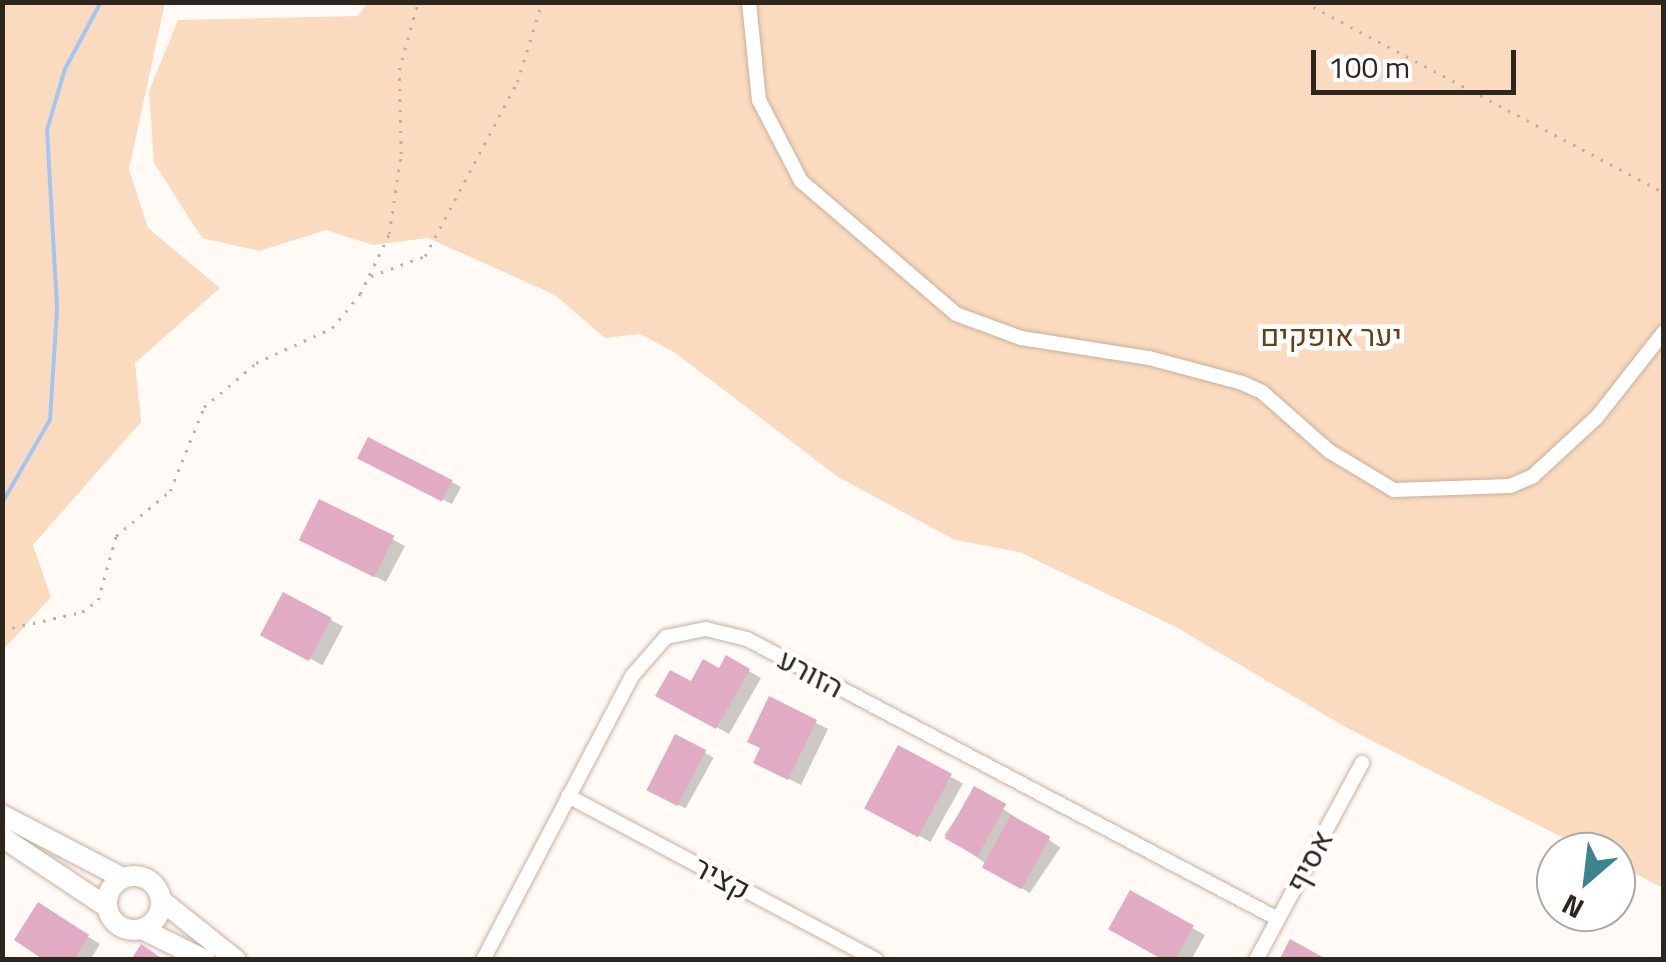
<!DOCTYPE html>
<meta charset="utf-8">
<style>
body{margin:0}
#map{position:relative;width:1666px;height:962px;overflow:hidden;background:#fffaf6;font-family:"Titillium Web",Heebo,sans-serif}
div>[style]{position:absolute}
.green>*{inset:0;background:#fbdbbf}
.shadow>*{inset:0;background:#0003;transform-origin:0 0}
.stream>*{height:4px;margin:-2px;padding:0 2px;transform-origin:2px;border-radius:2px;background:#a2c6f1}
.building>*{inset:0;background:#e2abc4;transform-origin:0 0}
.path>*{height:2.5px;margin-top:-1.25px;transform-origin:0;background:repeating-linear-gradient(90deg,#b8b2ac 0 2.5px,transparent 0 10.5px)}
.roads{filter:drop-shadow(0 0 2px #c8b19d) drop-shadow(0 0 2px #c8b19d)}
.minor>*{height:14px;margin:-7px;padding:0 7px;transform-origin:7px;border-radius:7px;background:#fff}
.secondary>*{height:20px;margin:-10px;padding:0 10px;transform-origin:10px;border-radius:10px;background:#fff}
.secondary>.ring{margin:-10px;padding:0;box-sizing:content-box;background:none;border:20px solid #fff;border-radius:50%}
span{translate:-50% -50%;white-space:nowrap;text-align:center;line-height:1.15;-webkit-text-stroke:9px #fff;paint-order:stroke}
.park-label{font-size:30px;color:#683e12}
.street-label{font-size:30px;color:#2e251d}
.frame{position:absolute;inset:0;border:5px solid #2e251d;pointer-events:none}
.north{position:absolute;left:1536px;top:832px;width:100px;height:100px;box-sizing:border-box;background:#fff;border:2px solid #aba8a5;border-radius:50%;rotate:208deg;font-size:28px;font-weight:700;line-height:40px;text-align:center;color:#2e251d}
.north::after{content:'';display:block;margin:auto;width:35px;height:45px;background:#3d858d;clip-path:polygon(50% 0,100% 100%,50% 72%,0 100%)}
.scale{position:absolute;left:1311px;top:50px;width:205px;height:45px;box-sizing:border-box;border:5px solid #2e251d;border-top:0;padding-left:12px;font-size:30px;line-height:35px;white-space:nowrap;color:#2e251d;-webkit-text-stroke:8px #fff;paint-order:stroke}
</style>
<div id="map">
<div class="green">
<i style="clip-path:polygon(3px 2px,165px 3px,129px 169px,148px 228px,220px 288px,135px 363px,141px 422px,33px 545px,51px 597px,3px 650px)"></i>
<i style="clip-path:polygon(367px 3px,1663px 3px,1663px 888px,1616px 864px,1616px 852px,1591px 852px,1349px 729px,1174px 626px,1019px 552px,955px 540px,838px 477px,674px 352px,640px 334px,605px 338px,555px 295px,428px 238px,373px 245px,326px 230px,259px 251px,202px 238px,154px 163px,149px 91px,178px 20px,358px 16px)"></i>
</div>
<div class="shadow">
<i style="clip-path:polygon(369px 463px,452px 482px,461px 487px,452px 504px)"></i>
<i style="clip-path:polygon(392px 539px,405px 546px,386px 582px,314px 546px)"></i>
<i style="left:284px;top:595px;width:67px;height:44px;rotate:28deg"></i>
<i style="clip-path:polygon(727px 659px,761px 678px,729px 734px,659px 695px,720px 671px)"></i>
<i style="clip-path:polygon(770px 700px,828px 729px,801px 785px,769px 769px,763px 748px)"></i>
<i style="left:676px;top:737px;width:43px;height:58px;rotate:29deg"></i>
<i style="left:899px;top:748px;width:73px;height:67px;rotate:29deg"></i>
<i style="left:975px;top:790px;width:103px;height:55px;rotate:34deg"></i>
<i style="clip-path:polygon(1131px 894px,1205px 935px,1191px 960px,1167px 960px,1112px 928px)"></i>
<i style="clip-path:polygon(39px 906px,100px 944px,90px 960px,49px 960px)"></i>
</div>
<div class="stream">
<i style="left:2px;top:503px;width:96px;rotate:-60deg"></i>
<i style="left:50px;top:420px;width:112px;rotate:-86.4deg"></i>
<i style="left:57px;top:308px;width:178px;rotate:-93.2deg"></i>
<i style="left:47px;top:130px;width:64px;rotate:-73.6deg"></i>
<i style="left:65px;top:69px;width:76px;rotate:-61.8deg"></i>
</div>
<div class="building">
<i style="left:368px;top:437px;width:95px;height:24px;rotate:27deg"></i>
<i style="left:319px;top:499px;width:84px;height:46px;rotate:26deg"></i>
<i style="left:283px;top:592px;width:55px;height:49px;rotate:28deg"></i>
<i style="clip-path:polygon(726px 655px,750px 669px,716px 729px,655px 696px,670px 670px,691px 681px,703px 659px,719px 668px)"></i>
<i style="clip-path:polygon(769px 696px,817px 720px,788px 780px,753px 763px,760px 748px,747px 742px)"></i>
<i style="left:675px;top:734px;width:35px;height:63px;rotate:27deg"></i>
<i style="left:898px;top:745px;width:61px;height:72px;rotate:28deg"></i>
<i style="left:974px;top:786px;width:37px;height:60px;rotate:29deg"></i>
<i style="left:1011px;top:815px;width:45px;height:60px;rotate:29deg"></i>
<i style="left:1130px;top:890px;width:73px;height:45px;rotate:29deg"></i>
<i style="clip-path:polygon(38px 902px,89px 935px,74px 960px,44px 960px,14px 940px)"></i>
<i style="clip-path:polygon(1290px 939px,1328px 960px,1279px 960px)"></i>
<i style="clip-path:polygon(141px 944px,164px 960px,131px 960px)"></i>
</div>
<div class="path">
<i style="left:1304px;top:2px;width:408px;rotate:27.9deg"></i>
<i style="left:371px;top:276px;width:58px;rotate:-20.3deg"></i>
<i style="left:425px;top:256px;width:197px;rotate:-62.1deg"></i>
<i style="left:517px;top:82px;width:84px;rotate:-72.6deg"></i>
<i style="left:2px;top:630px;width:82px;rotate:-12.7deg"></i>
<i style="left:82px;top:612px;width:20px;rotate:-37deg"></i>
<i style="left:98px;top:600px;width:66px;rotate:-74.3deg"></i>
<i style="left:116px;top:536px;width:70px;rotate:-39.8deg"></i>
<i style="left:170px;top:491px;width:91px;rotate:-68deg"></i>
<i style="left:204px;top:407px;width:68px;rotate:-40.2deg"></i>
<i style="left:256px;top:363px;width:84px;rotate:-24.7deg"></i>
<i style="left:332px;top:328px;width:44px;rotate:-50.5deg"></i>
<i style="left:360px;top:294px;width:67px;rotate:-64.2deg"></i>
<i style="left:389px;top:234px;width:81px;rotate:-81.5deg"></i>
<i style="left:401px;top:154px;width:84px;rotate:-91.4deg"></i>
<i style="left:399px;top:70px;width:71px;rotate:-74.4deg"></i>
</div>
<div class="roads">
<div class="minor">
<i style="left:749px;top:2px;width:99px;rotate:84.2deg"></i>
<i style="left:759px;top:100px;width:91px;rotate:62.6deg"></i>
<i style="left:801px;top:181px;width:204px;rotate:40.6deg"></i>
<i style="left:956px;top:314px;width:69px;rotate:20.3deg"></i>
<i style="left:1021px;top:338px;width:130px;rotate:8.9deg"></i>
<i style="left:1149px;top:358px;width:96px;rotate:15deg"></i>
<i style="left:1242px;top:383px;width:22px;rotate:24deg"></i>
<i style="left:1262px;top:392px;width:89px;rotate:41.4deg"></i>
<i style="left:1329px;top:451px;width:76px;rotate:31deg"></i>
<i style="left:1394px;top:490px;width:116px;rotate:-2deg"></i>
<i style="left:1510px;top:486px;width:25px;rotate:-23deg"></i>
<i style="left:1533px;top:476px;width:87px;rotate:-42.7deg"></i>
<i style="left:1597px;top:417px;width:108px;rotate:-51.8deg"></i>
<i style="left:568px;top:796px;width:349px;rotate:28deg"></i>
<i style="left:483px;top:960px;width:321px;rotate:-62.3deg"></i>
<i style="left:632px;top:676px;width:52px;rotate:-48.9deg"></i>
<i style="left:666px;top:637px;width:41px;rotate:-11.3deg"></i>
<i style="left:706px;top:629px;width:42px;rotate:13.7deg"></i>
<i style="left:747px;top:639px;width:600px;rotate:27.8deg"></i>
<i style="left:1256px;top:960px;width:224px;rotate:-61.7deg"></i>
</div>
<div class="secondary">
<i style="left:2px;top:815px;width:136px;rotate:27.5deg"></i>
<i style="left:2px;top:837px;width:126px;rotate:33.7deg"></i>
<i class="ring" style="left:107px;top:876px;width:34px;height:34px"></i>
<i style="left:162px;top:901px;width:95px;rotate:38.6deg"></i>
<i style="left:142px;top:929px;width:70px;rotate:26.2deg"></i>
</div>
</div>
<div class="park-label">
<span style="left:1331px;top:335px">יער אופקים</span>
</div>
<div class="street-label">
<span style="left:811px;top:673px;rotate:28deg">הזורע</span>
<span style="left:1309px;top:861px;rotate:-62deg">אסיף</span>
<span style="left:722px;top:878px;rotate:28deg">קציר</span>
</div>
<div class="frame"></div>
<div class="north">N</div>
<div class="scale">100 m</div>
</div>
